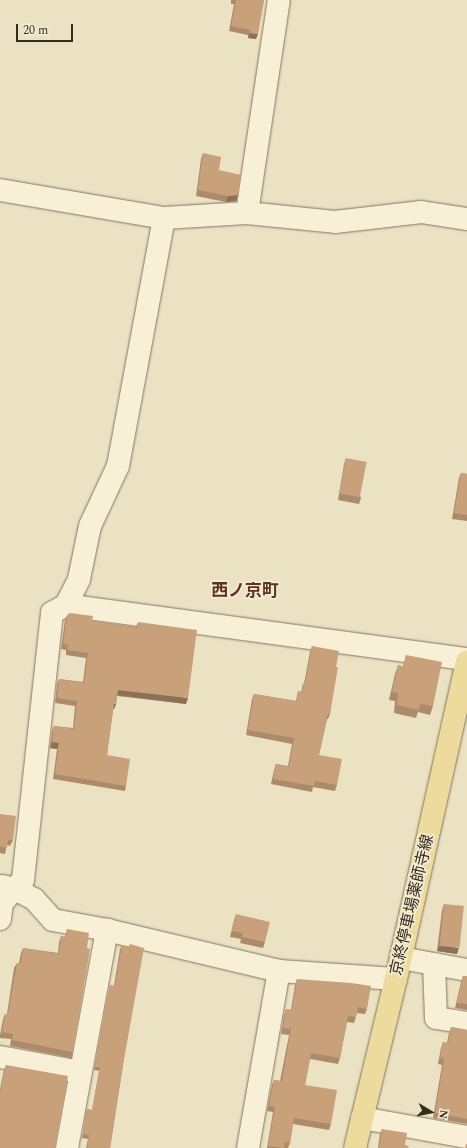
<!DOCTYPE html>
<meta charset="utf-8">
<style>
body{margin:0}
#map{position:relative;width:467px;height:1148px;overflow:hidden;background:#ebe2c3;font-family:Spectral,"Noto Sans JP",serif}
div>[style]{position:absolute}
.roads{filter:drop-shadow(0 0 1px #85745b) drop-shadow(0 0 1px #85745b)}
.minor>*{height:22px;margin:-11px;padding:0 11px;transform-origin:11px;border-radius:11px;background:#f7efd6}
.major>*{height:22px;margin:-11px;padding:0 11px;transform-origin:11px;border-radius:11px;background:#edda9d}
.wall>*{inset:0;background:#ac8a6a}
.shaded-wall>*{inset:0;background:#8c7156}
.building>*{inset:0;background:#c8a17b;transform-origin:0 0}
span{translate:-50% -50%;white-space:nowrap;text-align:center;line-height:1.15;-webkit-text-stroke:3.5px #f3ecd2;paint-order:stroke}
.street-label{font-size:16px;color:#352b1e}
.neighbourhood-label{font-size:17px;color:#603220;font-weight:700}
.north{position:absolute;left:411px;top:1092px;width:40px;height:40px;-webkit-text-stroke:3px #f3ecd2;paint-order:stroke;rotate:100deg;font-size:11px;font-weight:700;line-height:16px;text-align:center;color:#352b1e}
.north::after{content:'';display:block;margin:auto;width:14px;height:18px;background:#352b1e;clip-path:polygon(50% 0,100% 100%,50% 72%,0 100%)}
.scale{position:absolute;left:16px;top:24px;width:57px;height:18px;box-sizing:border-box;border:2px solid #352b1e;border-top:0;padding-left:5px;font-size:12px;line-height:14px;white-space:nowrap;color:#352b1e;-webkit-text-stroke:3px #f3ecd2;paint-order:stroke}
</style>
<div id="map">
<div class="roads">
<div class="minor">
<i style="left:0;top:190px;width:166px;rotate:9.7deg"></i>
<i style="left:164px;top:218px;width:83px;rotate:-3.4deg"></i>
<i style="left:247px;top:213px;width:88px;rotate:5.8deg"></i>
<i style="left:335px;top:222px;width:87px;rotate:-6.6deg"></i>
<i style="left:421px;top:212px;width:47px;rotate:8.7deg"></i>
<i style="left:247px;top:213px;width:215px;rotate:-81.5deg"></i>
<i style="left:66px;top:605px;width:29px;rotate:-63deg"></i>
<i style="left:79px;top:579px;width:54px;rotate:-78.3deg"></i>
<i style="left:90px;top:526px;width:66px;rotate:-65deg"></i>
<i style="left:118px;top:466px;width:252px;rotate:-79.5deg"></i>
<i style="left:2px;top:886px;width:13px;rotate:13deg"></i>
<i style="left:15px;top:889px;width:21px;rotate:28deg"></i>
<i style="left:34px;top:899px;width:28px;rotate:48deg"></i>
<i style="left:53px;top:920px;width:55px;rotate:10.5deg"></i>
<i style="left:107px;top:930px;width:177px;rotate:13.4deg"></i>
<i style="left:279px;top:971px;width:117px;rotate:3.9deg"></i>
<i style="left:0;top:919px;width:16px;rotate:-83deg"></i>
<i style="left:2px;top:903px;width:31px;rotate:-48deg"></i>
<i style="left:23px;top:880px;width:269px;rotate:-83.8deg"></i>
<i style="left:52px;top:613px;width:16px;rotate:-30deg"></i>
<i style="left:66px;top:605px;width:405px;rotate:7.7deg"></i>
<i style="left:401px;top:958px;width:67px;rotate:10.3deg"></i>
<i style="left:434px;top:964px;width:54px;rotate:87.9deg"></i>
<i style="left:436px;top:1018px;width:31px;rotate:9deg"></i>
<i style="left:0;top:1057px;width:81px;rotate:10.6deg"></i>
<i style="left:362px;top:1118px;width:107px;rotate:10.3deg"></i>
<i style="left:67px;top:1148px;width:222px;rotate:-79.6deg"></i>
<i style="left:248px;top:1148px;width:180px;rotate:-80.1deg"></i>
</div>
<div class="major">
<i style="left:355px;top:1148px;width:174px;rotate:-76.4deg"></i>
<i style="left:396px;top:979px;width:325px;rotate:-77.4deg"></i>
</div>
</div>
<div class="wall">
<i style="clip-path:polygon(231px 0,264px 0,256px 39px,248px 38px,248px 35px,229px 31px,234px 4px,231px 4px)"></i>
<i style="clip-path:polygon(203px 153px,238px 195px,236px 201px,226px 202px,196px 196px,201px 159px)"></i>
<i style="clip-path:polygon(346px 458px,361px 498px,359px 504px,338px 500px,344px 464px)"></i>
<i style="clip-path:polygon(461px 473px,467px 474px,467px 521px,452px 519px,459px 478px)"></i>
<i style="clip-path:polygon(67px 615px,92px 621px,136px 627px,138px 622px,186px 704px,117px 696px,116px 704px,114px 709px,113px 709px,107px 755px,126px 786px,125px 791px,53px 779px,57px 749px,50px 748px,52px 731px,54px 726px,73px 728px,75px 706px,55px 703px,57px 684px,59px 679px,83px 682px,86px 658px,66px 655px,66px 650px,61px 649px,65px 620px)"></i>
<i style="clip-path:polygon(312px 646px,336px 667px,330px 714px,328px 719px,327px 719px,319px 755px,337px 785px,335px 791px,313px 787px,312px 792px,271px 784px,274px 770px,276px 764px,288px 766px,292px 744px,246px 735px,252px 699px,254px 694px,296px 701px,298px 691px,301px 692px,303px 683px,304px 684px,310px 652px)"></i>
<i style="clip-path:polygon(406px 655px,433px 706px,430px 715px,418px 712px,416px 718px,394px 713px,395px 701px,389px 700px,395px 674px,398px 665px,403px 667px)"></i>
<i style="clip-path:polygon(0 814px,13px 840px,10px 846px,7px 845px,5px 854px,0 853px)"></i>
<i style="clip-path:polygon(444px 904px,457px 954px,437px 951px,442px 910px)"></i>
<i style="clip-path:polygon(236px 914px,265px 942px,263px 948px,240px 943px,241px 939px,230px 937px,234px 920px)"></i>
<i style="clip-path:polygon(67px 929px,73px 1052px,71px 1058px,10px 1046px,11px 1039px,0 1038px,0 1035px,3px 1019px,5px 1014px,7px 1014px,14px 968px,17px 963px,19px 963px,21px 953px,23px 948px,58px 953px,59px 942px,61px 936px,65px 937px)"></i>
<i style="clip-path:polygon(130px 944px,123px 1065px,110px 1148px,86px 1148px,88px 1139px,82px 1138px,86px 1113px,87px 1109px,92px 1110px,99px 1071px,94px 1070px,109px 989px,110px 985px,114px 986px,120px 949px,122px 945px,129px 947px)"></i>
<i style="clip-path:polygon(463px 976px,467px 976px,467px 1010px,455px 1008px,461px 982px)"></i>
<i style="clip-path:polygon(297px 979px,367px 1009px,365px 1014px,357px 1013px,354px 1023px,347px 1022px,340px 1058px,338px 1064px,310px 1059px,305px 1085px,331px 1124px,329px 1130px,293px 1124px,290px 1143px,288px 1148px,267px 1148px,273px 1112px,267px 1111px,272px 1085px,274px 1080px,280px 1081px,289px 1035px,281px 1034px,284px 1015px,286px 1009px,291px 1010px,295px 985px)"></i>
<i style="clip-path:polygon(451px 1027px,467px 1030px,467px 1124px,433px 1118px,442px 1065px,438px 1064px,441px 1048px,443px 1042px,447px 1043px,449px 1033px)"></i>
<i style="clip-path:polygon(6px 1065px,0 1148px,0 1089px,4px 1070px)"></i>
<i style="clip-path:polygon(382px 1129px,405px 1145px,408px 1148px,378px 1148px,380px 1134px)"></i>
</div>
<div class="shaded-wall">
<i style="clip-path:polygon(250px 33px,258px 34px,256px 39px,248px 38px)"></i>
<i style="clip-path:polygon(238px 195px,236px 201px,226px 202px,228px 196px)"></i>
<i style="clip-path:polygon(118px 690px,188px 698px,186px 704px,116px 695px)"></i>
<i style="clip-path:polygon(114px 704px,116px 704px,114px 709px,112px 709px)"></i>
<i style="clip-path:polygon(52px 742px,59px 743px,57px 749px,50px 748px)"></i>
<i style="clip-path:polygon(439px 946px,459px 948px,457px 954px,437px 951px)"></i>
</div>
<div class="building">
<i style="clip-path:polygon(236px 0,264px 0,258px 34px,250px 33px,250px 30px,231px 26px)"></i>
<i style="clip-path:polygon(203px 153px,221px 157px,219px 170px,241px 175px,238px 195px,228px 196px,198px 190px)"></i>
<i style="left:346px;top:458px;width:21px;height:36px;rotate:11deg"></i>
<i style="clip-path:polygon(461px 473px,467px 474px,467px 515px,454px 513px)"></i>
<i style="clip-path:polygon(70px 613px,93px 616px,92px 621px,137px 628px,138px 622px,197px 630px,188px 698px,118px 690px,116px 704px,114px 704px,107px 755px,130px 759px,126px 786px,55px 774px,59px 743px,52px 742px,54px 726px,74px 729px,77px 701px,57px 698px,59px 679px,84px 683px,88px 653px,67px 650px,68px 645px,63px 644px,67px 615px)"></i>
<i style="clip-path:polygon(312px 646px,339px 651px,336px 667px,338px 667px,330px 714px,328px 713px,319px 755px,342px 759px,337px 785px,315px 781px,314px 786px,273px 779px,276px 764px,289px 767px,294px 738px,248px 730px,254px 694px,297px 701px,298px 691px,302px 692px,303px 683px,305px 684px)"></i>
<i style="clip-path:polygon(406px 655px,442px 662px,433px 706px,420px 704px,419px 710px,397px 705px,398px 693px,392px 692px,398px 665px,404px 667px)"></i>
<i style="clip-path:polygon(0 814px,16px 816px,13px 840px,8px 840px,7px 848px,0 847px)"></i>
<i style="left:444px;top:904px;width:20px;height:42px;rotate:6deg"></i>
<i style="clip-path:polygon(236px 914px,270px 922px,265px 942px,242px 937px,243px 933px,232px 931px)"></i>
<i style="clip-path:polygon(67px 929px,89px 933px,87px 948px,90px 949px,73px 1052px,12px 1040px,13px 1034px,2px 1032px,5px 1014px,8px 1014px,17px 963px,21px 963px,23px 948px,59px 954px,61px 936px,66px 937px)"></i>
<i style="clip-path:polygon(130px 944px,144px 948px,123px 1065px,110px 1148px,87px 1148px,89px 1135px,83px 1134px,87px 1109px,92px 1110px,100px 1067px,95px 1067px,110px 985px,115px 986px,122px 945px,129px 947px)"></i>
<i style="clip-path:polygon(463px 976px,467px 976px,467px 1004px,457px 1003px)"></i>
<i style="clip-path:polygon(297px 979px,351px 983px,371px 986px,367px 1009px,358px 1007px,356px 1017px,348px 1016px,340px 1058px,311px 1053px,305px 1085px,337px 1090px,331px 1124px,294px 1118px,290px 1143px,285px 1142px,284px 1148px,282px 1148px,268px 1146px,275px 1107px,269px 1106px,274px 1080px,282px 1081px,291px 1029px,283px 1028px,286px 1009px,292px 1010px)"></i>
<i style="clip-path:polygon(451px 1027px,467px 1030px,467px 1119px,435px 1113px,444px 1059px,440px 1058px,443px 1042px,448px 1043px)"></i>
<i style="clip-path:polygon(6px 1065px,68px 1076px,55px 1148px,0 1148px,0 1092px)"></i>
<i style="clip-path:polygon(382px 1129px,407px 1133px,405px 1145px,409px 1146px,408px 1148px,379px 1148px)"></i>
<i style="clip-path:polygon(466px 1144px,467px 1144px,467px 1148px,465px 1148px)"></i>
</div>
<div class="street-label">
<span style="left:412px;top:905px;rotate:-77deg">京終停車場薬師寺線</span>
</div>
<div class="neighbourhood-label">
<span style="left:245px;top:592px">西ノ京町</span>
</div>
<div class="north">N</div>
<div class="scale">20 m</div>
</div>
